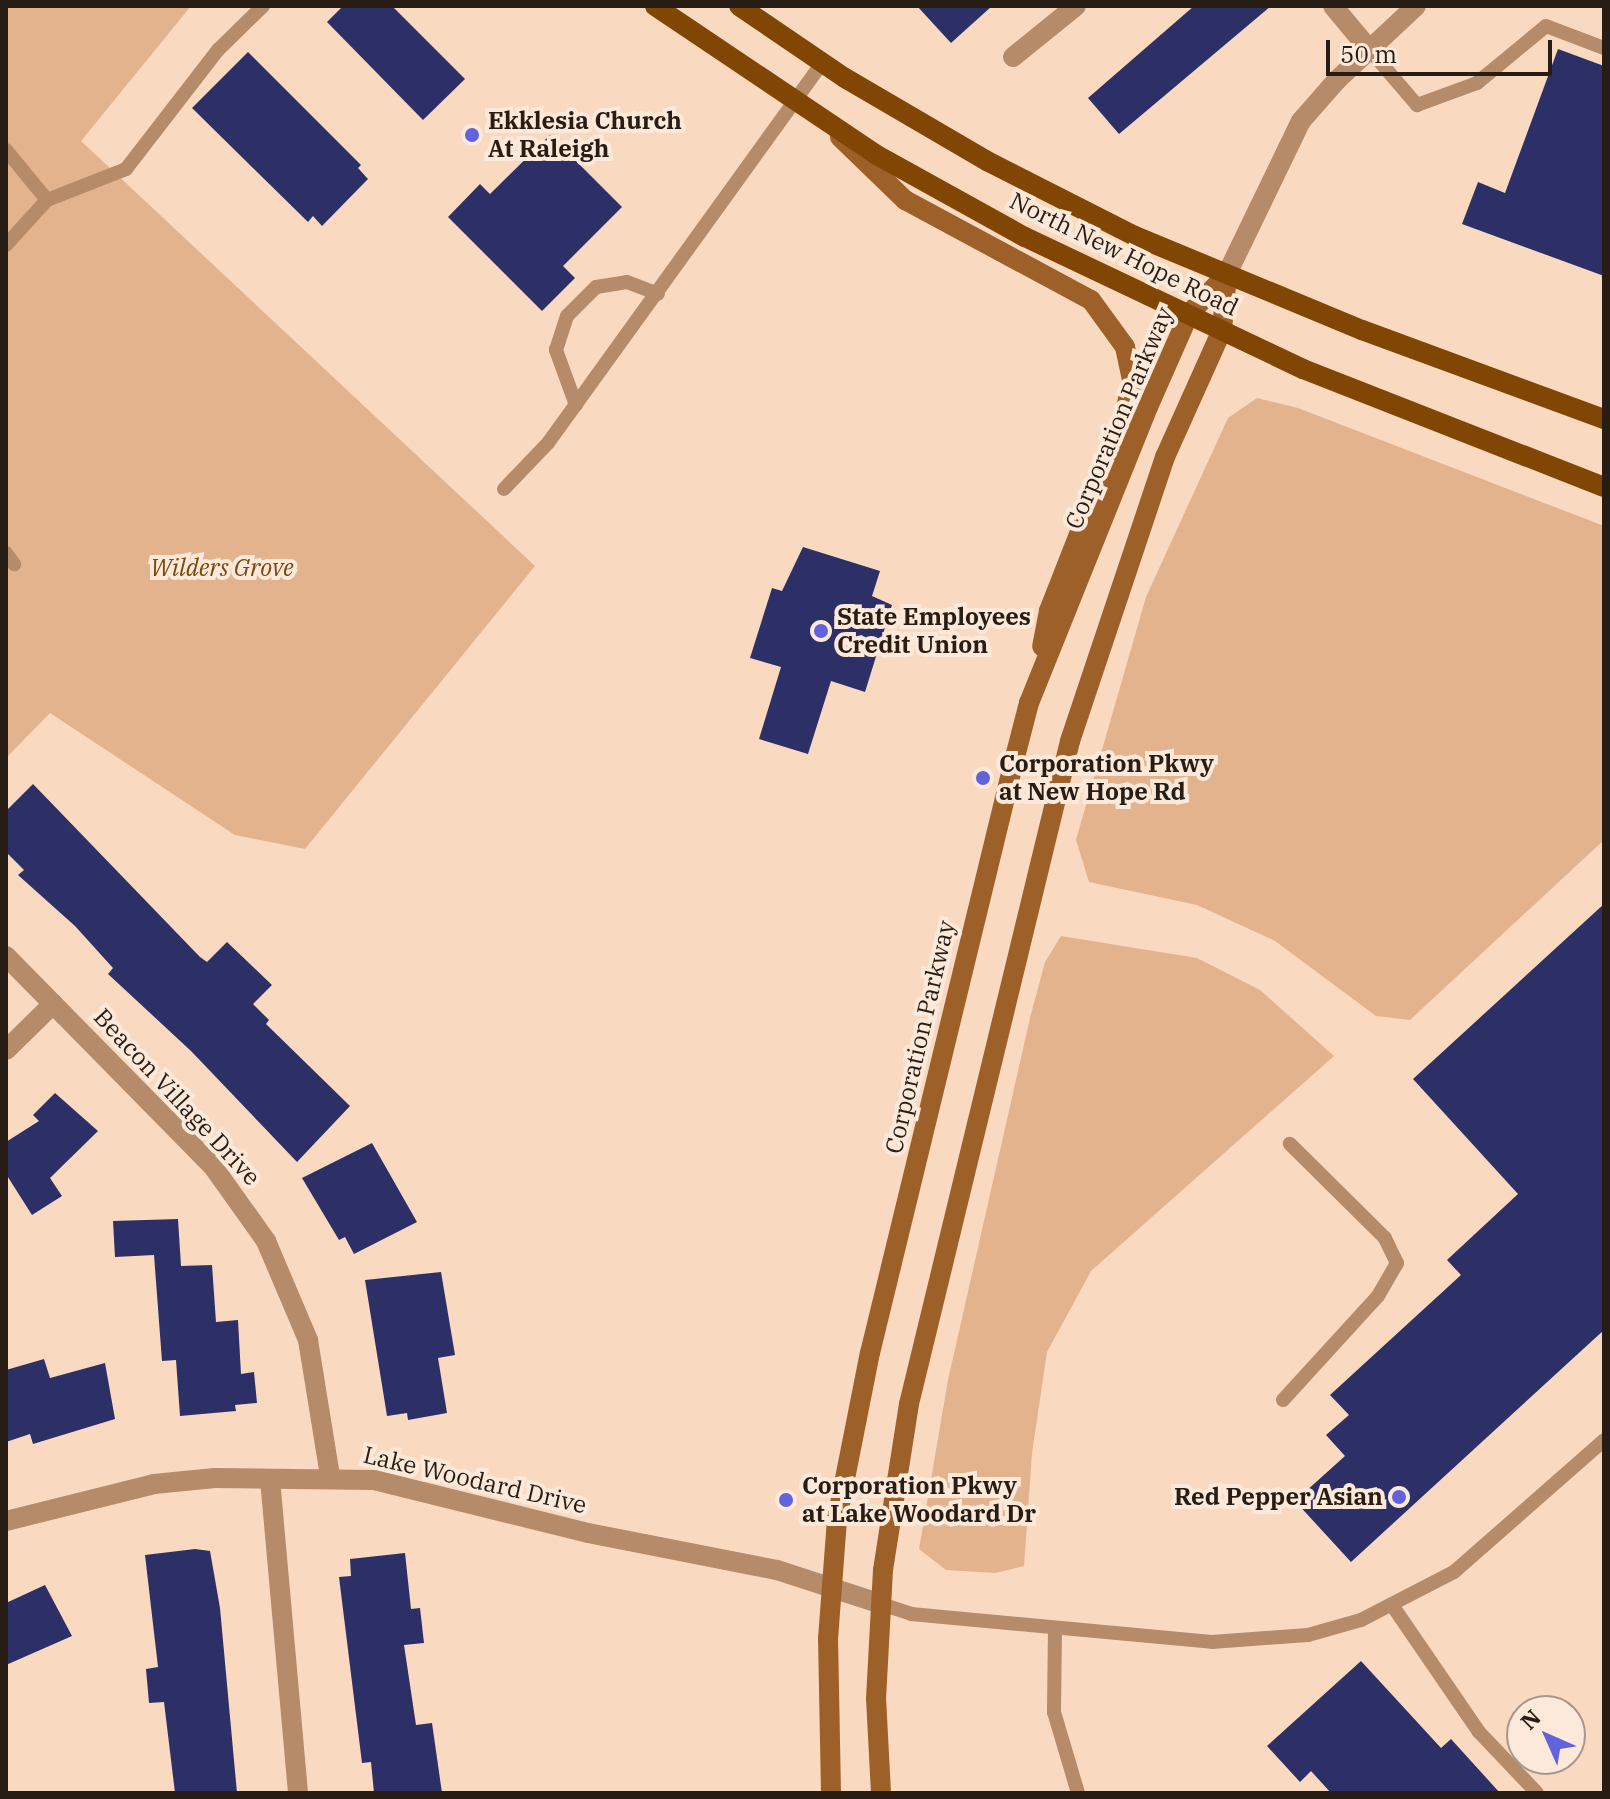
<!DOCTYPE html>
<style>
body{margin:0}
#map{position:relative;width:1610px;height:1799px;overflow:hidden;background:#f9d9c0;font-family:"IBM Plex Serif",serif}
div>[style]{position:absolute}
.green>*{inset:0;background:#e3b38e}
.building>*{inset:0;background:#2d3067}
.lane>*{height:14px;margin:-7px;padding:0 7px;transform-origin:7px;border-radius:7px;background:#b58b69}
.street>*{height:20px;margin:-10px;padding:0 10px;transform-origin:10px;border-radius:10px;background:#b58b69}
.secondary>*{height:20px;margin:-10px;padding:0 10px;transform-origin:10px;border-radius:10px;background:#9d6028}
.primary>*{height:20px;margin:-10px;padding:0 10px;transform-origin:10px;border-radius:10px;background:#814604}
.dots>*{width:22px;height:22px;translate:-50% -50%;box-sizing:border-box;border:4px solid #fce9da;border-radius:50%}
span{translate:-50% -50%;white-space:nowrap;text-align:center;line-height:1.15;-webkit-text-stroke:8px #fce9da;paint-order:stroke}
.poi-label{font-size:24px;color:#281d14;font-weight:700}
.left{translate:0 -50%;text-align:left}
.right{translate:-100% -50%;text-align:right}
.street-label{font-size:24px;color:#281d14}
.park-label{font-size:24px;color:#7d450b;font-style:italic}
.frame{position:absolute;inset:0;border:8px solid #281d14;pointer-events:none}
.north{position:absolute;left:1506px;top:1695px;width:80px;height:80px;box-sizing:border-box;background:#fce9da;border:2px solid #a7978b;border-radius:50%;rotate:315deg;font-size:22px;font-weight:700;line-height:32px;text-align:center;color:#281d14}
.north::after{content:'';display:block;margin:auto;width:28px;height:36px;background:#6063dc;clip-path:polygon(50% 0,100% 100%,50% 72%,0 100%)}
.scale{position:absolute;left:1326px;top:40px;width:226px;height:36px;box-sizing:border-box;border:4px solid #281d14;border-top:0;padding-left:10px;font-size:24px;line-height:28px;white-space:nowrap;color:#281d14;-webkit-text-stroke:6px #fce9da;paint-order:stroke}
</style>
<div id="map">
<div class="green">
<i style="clip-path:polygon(6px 6px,191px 6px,81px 141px,535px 566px,305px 849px,235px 835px,50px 713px,6px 758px)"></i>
<i style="clip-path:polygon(1257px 398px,1298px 408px,1604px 526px,1604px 840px,1410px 1020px,1376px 1016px,1275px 941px,1197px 905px,1089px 882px,1076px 840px,1146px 597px,1228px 418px)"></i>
<i style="clip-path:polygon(1061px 936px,1197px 958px,1260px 990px,1334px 1056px,1091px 1271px,1047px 1352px,1032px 1453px,1024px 1566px,995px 1573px,946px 1570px,919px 1549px,948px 1380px,1030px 1018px,1045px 962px)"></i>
</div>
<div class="building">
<i style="clip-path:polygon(343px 6px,392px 6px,465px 79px,423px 120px,327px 22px)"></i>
<i style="clip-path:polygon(917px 6px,992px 6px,951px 43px)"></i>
<i style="clip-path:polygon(1194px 6px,1271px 6px,1119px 134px,1088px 98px)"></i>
<i style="clip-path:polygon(1558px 49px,1604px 66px,1604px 276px,1462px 224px,1478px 182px,1505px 193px)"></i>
<i style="clip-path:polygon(248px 52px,361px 165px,358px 168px,368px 179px,322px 226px,313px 216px,308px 222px,192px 108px)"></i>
<i style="clip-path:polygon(550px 135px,622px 207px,563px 266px,575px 278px,542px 311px,448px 217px,480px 184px,490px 194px)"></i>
<i style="clip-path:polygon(803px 547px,880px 571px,872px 596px,892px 605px,865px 692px,831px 681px,808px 754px,759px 739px,781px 667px,750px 658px,772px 588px,782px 591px)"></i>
<i style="clip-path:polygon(33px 784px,200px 957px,207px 962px,227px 942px,272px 985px,253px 1004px,269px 1020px,266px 1024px,350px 1106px,297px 1162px,191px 1051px,108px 974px,113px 968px,75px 926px,18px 875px,24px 870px,6px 852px,6px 811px)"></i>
<i style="clip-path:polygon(1604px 904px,1604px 1330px,1351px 1562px,1295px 1501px,1345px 1456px,1326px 1435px,1349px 1415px,1330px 1395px,1461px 1275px,1447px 1260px,1518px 1194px,1413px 1079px)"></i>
<i style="clip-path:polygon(55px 1093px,98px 1131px,50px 1178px,62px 1196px,32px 1215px,6px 1174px,6px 1142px,39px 1121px,33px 1115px)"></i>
<i style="clip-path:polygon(372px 1143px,417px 1222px,354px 1254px,345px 1237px,339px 1240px,302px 1178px)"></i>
<i style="clip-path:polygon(178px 1219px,181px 1266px,212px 1265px,216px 1322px,238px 1320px,241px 1374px,254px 1372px,257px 1403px,235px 1405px,236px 1411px,180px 1416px,176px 1360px,162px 1361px,154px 1255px,115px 1257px,113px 1221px)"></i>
<i style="clip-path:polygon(441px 1272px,455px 1355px,438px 1358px,447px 1413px,408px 1420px,407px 1413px,387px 1416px,365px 1280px)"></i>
<i style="clip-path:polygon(44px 1359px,50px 1378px,105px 1363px,115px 1419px,33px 1444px,30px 1434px,6px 1442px,6px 1370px)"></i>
<i style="clip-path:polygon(195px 1549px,210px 1551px,220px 1608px,237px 1793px,175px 1793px,164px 1702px,149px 1703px,146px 1669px,158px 1667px,145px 1555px)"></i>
<i style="clip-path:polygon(405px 1553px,411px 1609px,420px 1608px,424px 1643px,404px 1645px,416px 1725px,432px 1723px,442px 1793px,374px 1793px,371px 1762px,362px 1763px,339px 1577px,351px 1576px,350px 1559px)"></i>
<i style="clip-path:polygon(45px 1585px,72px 1636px,6px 1665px,6px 1603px)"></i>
<i style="clip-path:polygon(1361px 1661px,1441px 1748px,1451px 1739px,1500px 1793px,1331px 1793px,1311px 1771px,1300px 1782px,1267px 1746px)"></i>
</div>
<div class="lane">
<i style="left:1369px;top:49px;width:74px;rotate:49.4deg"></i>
<i style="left:1417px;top:105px;width:64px;rotate:-20.1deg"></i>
<i style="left:1477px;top:83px;width:89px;rotate:-39.6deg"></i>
<i style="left:1546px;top:26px;width:62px;rotate:20.8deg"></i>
<i style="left:6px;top:150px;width:65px;rotate:50.6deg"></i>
<i style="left:47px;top:200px;width:85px;rotate:-21.4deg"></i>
<i style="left:126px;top:169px;width:150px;rotate:-52.3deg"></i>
<i style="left:218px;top:50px;width:63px;rotate:-44.4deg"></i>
<i style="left:6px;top:245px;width:61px;rotate:-47.7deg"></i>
<i style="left:576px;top:405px;width:59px;rotate:-110deg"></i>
<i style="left:556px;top:350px;width:36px;rotate:-72deg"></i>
<i style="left:567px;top:316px;width:41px;rotate:-45deg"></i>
<i style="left:596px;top:287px;width:31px;rotate:-9deg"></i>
<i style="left:627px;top:282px;width:33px;rotate:21deg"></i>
<i style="left:504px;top:489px;width:64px;rotate:-46.3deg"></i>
<i style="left:548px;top:443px;width:470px;rotate:-54.2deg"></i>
<i style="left:6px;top:553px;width:14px;rotate:54deg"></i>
<i style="left:1283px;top:1400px;width:141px;rotate:-47.6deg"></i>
<i style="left:1378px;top:1296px;width:38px;rotate:-60deg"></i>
<i style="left:1397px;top:1263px;width:28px;rotate:-116deg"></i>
<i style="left:1385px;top:1238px;width:134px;rotate:-135.3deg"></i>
<i style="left:881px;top:1604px;width:32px;rotate:18deg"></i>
<i style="left:911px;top:1614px;width:302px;rotate:5.3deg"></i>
<i style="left:1212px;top:1642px;width:96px;rotate:-4.2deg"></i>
<i style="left:1308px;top:1635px;width:55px;rotate:-15.8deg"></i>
<i style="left:1361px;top:1620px;width:105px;rotate:-27.3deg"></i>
<i style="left:1454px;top:1572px;width:200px;rotate:-41.3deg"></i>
<i style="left:1392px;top:1605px;width:154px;rotate:55.6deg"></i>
<i style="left:1479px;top:1732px;width:84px;rotate:46.4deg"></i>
<i style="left:1055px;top:1628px;width:84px;rotate:90.7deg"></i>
<i style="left:1054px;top:1712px;width:84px;rotate:73.5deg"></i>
</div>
<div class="street">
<i style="left:1333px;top:6px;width:56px;rotate:50.1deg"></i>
<i style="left:1013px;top:57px;width:81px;rotate:-39deg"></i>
<i style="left:1227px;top:274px;width:170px;rotate:-64.2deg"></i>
<i style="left:1301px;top:121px;width:55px;rotate:-48.7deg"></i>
<i style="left:1337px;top:80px;width:108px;rotate:-43.1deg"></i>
<i style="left:6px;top:956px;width:297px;rotate:45.5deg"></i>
<i style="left:214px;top:1168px;width:90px;rotate:54.5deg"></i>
<i style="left:266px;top:1241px;width:108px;rotate:67deg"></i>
<i style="left:308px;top:1340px;width:138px;rotate:80.8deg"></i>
<i style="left:6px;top:1050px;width:66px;rotate:-44.4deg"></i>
<i style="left:270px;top:1479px;width:315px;rotate:84.9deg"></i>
<i style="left:6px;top:1521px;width:153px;rotate:-14deg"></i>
<i style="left:154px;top:1484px;width:61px;rotate:-5.6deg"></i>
<i style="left:215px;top:1478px;width:159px;rotate:0.7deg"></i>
<i style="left:374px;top:1480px;width:220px;rotate:13.9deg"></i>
<i style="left:588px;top:1533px;width:193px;rotate:11.1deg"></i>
<i style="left:777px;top:1570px;width:109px;rotate:18.1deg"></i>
</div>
<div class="secondary">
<i style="left:840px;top:137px;width:91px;rotate:44.1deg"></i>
<i style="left:905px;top:200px;width:211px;rotate:28.3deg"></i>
<i style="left:1091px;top:300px;width:58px;rotate:54.1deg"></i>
<i style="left:1125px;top:347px;width:35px;rotate:78deg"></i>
<i style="left:1132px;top:381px;width:42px;rotate:102.4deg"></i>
<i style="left:1123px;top:422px;width:203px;rotate:111.4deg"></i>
<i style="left:1049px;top:611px;width:36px;rotate:101deg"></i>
<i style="left:831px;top:1793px;width:154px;rotate:-91.1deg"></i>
<i style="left:828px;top:1639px;width:120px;rotate:-85.7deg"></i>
<i style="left:837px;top:1519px;width:169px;rotate:-78.8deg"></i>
<i style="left:870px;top:1353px;width:613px;rotate:-76.33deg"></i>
<i style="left:1015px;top:757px;width:56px;rotate:-75.5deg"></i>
<i style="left:1029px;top:703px;width:319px;rotate:-68.1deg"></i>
<i style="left:1148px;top:407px;width:102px;rotate:-66.2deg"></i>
<i style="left:1189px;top:314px;width:55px;rotate:-46.5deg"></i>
<i style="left:881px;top:1793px;width:94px;rotate:-93deg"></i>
<i style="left:876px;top:1699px;width:129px;rotate:-86.9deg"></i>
<i style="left:883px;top:1570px;width:168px;rotate:-81.1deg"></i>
<i style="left:909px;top:1404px;width:682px;rotate:-76.35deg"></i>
<i style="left:1070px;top:741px;width:299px;rotate:-71.5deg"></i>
<i style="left:1165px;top:457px;width:139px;rotate:-65.8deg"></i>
<i style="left:1222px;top:330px;width:56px;rotate:-84.9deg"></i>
</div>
<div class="primary">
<i style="left:655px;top:6px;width:265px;rotate:33.9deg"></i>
<i style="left:875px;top:154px;width:171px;rotate:29deg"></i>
<i style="left:1025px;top:237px;width:308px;rotate:25.4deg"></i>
<i style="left:1303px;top:369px;width:323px;rotate:21.4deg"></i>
<i style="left:739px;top:6px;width:128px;rotate:34.2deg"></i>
<i style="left:845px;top:78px;width:164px;rotate:30.3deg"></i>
<i style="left:987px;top:161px;width:166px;rotate:26.9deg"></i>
<i style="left:1135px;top:236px;width:246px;rotate:22.5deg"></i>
<i style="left:1362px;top:330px;width:258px;rotate:20.2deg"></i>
</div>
<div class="dots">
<i style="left:472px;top:135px;background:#6063dc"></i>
<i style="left:821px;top:631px;background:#6063dc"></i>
<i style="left:983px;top:778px;background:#6063dc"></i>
<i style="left:1399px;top:1497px;background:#6063dc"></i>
<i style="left:786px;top:1500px;background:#6063dc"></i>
</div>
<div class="poi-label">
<span class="left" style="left:488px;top:135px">Ekklesia Church<br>At Raleigh</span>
<span class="left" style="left:837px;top:631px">State Employees<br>Credit Union</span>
<span class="left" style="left:999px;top:778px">Corporation Pkwy<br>at New Hope Rd</span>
<span class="left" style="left:802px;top:1500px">Corporation Pkwy<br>at Lake Woodard Dr</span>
<span class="right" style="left:1383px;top:1497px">Red Pepper Asian</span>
</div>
<div class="street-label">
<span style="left:1124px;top:254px;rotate:26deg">North New Hope Road</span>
<span style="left:1119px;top:418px;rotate:-67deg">Corporation Parkway</span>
<span style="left:920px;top:1037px;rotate:-77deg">Corporation Parkway</span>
<span style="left:177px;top:1097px;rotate:47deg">Beacon Village Drive</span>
<span style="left:475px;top:1480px;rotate:13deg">Lake Woodard Drive</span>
</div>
<div class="park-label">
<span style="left:222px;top:568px">Wilders Grove</span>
</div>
<div class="frame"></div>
<div class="north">N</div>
<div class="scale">50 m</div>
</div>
